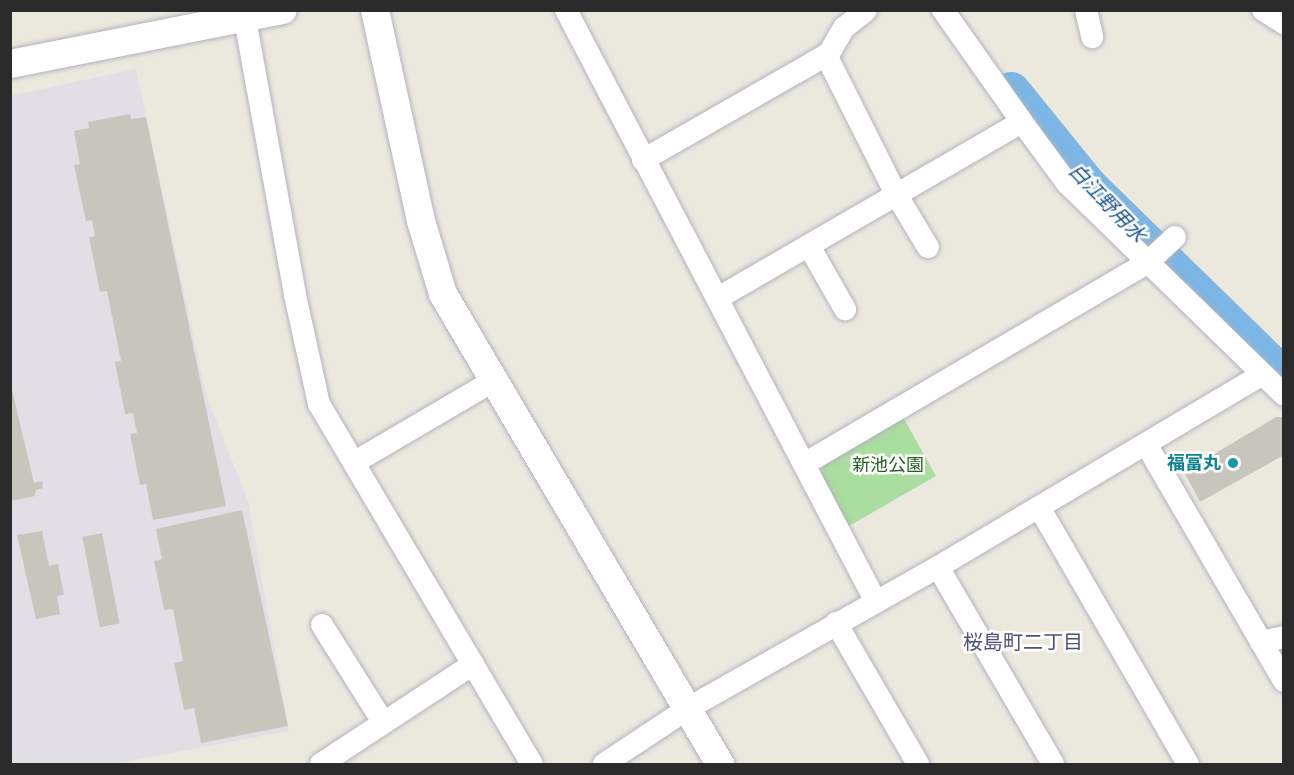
<!DOCTYPE html>
<meta charset="utf-8">
<style>
body{margin:0}
#map{position:relative;width:1294px;height:775px;overflow:hidden;background:#ebe8de;font-family:Raleway,"Noto Sans JP",sans-serif}
div>[style]{position:absolute}
.industrial>*{inset:0;background:#e1dee5}
.green>*{inset:0;background:#aadda0}
.river>*{height:40px;margin:-20px;padding:0 20px;transform-origin:20px;border-radius:20px;background:#7bb6e4}
.building>*{inset:0;background:#c7c6bd;transform-origin:0 0}
.roads{filter:drop-shadow(0 0 2px #b2b2bd) drop-shadow(0 0 2px #b2b2bd)}
.minor>*{height:22px;margin:-11px;padding:0 11px;transform-origin:11px;border-radius:11px;background:#fff}
.tertiary>*{height:28px;margin:-14px;padding:0 14px;transform-origin:14px;border-radius:14px;background:#fff}
.dots>*{width:16px;height:16px;translate:-50% -50%;box-sizing:border-box;border:3px solid #fff;border-radius:50%}
span{translate:-50% -50%;white-space:nowrap;text-align:center;line-height:1.15;-webkit-text-stroke:5px #fff;paint-order:stroke}
.culture-label{font-size:18px;color:#0d838f;font-weight:700}
.right{translate:-100% -50%;text-align:right}
.park-label{font-size:18px;color:#236221}
.water-label{font-size:20px;color:#195491;font-style:italic}
.neighbourhood-label{font-size:20px;color:#4f5078}
.frame{position:absolute;inset:0;border:12px solid #2b2b2b;pointer-events:none}
</style>
<div id="map">
<div class="industrial">
<i style="clip-path:polygon(136px 69px,206px 395px,248px 501px,289px 731px,112px 764px,11px 764px,10px 96px)"></i>
</div>
<div class="green">
<i style="clip-path:polygon(903px 417px,936px 476px,849px 526px,820px 473px,825px 463px)"></i>
</div>
<div class="river">
<i style="left:1011px;top:92px;width:121px;rotate:51deg"></i>
<i style="left:1087px;top:186px;width:275px;rotate:44.3deg"></i>
</div>
<div class="building">
<i style="clip-path:polygon(130px 114px,131px 119px,146px 117px,226px 506px,153px 520px,146px 484px,140px 485px,130px 434px,137px 433px,133px 413px,125px 414px,115px 362px,121px 361px,107px 291px,100px 292px,89px 237px,95px 236px,92px 220px,86px 221px,74px 165px,80px 164px,74px 131px,89px 128px,88px 122px)"></i>
<i style="clip-path:polygon(10px 381px,34px 483px,42px 481px,43px 488px,36px 490px,35px 496px,10px 501px)"></i>
<i style="clip-path:polygon(1276px 417px,1284px 417px,1284px 455px,1200px 502px,1184px 472px)"></i>
<i style="clip-path:polygon(242px 510px,288px 726px,201px 743px,194px 708px,184px 710px,174px 663px,183px 661px,173px 609px,164px 610px,154px 561px,162px 559px,156px 529px)"></i>
<i style="clip-path:polygon(42px 531px,49px 566px,58px 564px,64px 595px,57px 596px,60px 614px,36px 619px,17px 535px)"></i>
<i style="left:102px;top:533px;width:92px;height:20px;rotate:79deg"></i>
</div>
<div class="roads">
<div class="minor">
<i style="left:566px;top:10px;width:668px;rotate:62.36deg"></i>
<i style="left:943px;top:10px;width:137px;rotate:54.8deg"></i>
<i style="left:1086px;top:10px;width:28px;rotate:77deg"></i>
<i style="left:1263px;top:10px;width:25px;rotate:32deg"></i>
<i style="left:245px;top:19px;width:280px;rotate:79.7deg"></i>
<i style="left:295px;top:295px;width:112px;rotate:77.6deg"></i>
<i style="left:319px;top:404px;width:418px;rotate:59.4deg"></i>
<i style="left:827px;top:57px;width:34px;rotate:-60deg"></i>
<i style="left:844px;top:28px;width:28px;rotate:-39deg"></i>
<i style="left:643px;top:160px;width:211px;rotate:-29.8deg"></i>
<i style="left:826px;top:55px;width:156px;rotate:63.3deg"></i>
<i style="left:896px;top:194px;width:62px;rotate:58.9deg"></i>
<i style="left:809px;top:246px;width:73px;rotate:60.3deg"></i>
<i style="left:718px;top:298px;width:351px;rotate:-30.1deg"></i>
<i style="left:1022px;top:122px;width:76px;rotate:53.6deg"></i>
<i style="left:1067px;top:183px;width:303px;rotate:44.3deg"></i>
<i style="left:1146px;top:444px;width:274px;rotate:59.8deg"></i>
<i style="left:355px;top:462px;width:162px;rotate:-30.4deg"></i>
<i style="left:806px;top:463px;width:395px;rotate:-30.4deg"></i>
<i style="left:1147px;top:263px;width:38px;rotate:-43deg"></i>
<i style="left:1039px;top:507px;width:297px;rotate:59.9deg"></i>
<i style="left:938px;top:567px;width:228px;rotate:59.7deg"></i>
<i style="left:836px;top:623px;width:163px;rotate:59.8deg"></i>
<i style="left:322px;top:625px;width:115px;rotate:57.8deg"></i>
<i style="left:1261px;top:642px;width:24px;rotate:-12deg"></i>
<i style="left:321px;top:764px;width:182px;rotate:-33.3deg"></i>
<i style="left:604px;top:764px;width:100px;rotate:-33.5deg"></i>
<i style="left:687px;top:709px;width:288px;rotate:-29.5deg"></i>
<i style="left:938px;top:567px;width:377px;rotate:-30.7deg"></i>
</div>
<div class="tertiary">
<i style="left:375px;top:10px;width:216px;rotate:77.7deg"></i>
<i style="left:421px;top:221px;width:76px;rotate:73.2deg"></i>
<i style="left:443px;top:294px;width:546px;rotate:59.49deg"></i>
<i style="left:10px;top:64px;width:278px;rotate:-11.2deg"></i>
</div>
</div>
<div class="dots">
<i style="left:1233px;top:463px;background:#0f9aa8"></i>
</div>
<div class="culture-label">
<span class="right" style="left:1221px;top:463px">福富丸</span>
</div>
<div class="park-label">
<span style="left:888px;top:465px">新池公園</span>
</div>
<div class="water-label">
<span style="left:1107px;top:203px;rotate:46deg">白江野用水</span>
</div>
<div class="neighbourhood-label">
<span style="left:1023px;top:642px">桜島町二丁目</span>
</div>
<div class="frame"></div>
</div>
